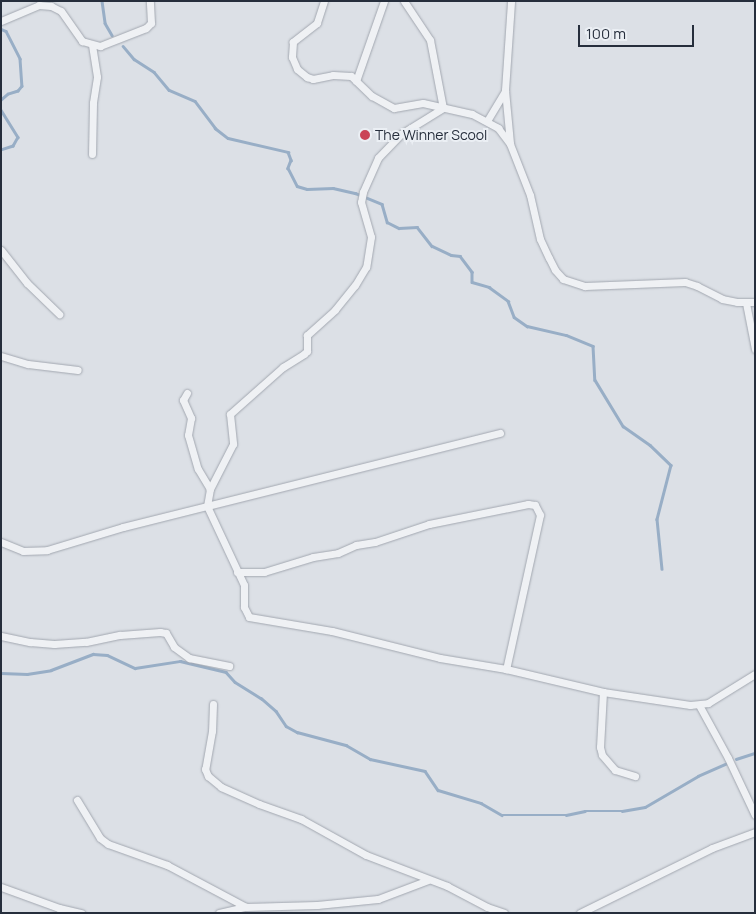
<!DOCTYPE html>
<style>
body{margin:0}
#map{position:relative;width:756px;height:914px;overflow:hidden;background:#dce0e6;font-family:Manrope,sans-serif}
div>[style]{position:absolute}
.stream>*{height:2.5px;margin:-1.25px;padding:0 1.25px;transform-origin:1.25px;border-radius:1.25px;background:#98aec6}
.roads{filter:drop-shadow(0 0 1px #a2a7b0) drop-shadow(0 0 1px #a2a7b0)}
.minor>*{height:7px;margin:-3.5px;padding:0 3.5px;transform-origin:3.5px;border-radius:3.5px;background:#eff1f4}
.dots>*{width:14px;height:14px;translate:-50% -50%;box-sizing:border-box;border:2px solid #ebeff4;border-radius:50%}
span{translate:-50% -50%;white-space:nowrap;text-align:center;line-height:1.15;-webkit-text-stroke:4px #ebeff4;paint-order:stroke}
.poi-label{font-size:14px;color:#262e3c}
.left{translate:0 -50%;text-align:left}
.frame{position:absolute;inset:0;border:2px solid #262e3c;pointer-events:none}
.scale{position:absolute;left:578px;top:25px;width:116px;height:22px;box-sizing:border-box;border:2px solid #262e3c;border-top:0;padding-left:6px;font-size:15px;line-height:18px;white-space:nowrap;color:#262e3c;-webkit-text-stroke:4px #ebeff4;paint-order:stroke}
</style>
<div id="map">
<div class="stream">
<i style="left:102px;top:1px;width:22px;rotate:82deg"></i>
<i style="left:105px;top:23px;width:14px;rotate:60deg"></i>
<i style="left:1px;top:29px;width:5px;rotate:22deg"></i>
<i style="left:6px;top:31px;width:31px;rotate:63deg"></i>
<i style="left:20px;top:59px;width:27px;rotate:86deg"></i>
<i style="left:22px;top:86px;width:6px;rotate:129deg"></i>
<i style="left:18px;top:91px;width:10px;rotate:163deg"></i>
<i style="left:8px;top:94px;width:9px;rotate:139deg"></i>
<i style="left:123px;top:46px;width:17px;rotate:50deg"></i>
<i style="left:134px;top:59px;width:24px;rotate:33deg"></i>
<i style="left:154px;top:72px;width:23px;rotate:50deg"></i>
<i style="left:169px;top:90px;width:28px;rotate:23deg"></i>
<i style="left:195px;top:101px;width:34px;rotate:53deg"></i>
<i style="left:215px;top:128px;width:16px;rotate:38deg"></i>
<i style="left:228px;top:138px;width:62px;rotate:13.1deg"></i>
<i style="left:288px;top:152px;width:9px;rotate:69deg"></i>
<i style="left:291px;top:160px;width:9px;rotate:111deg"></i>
<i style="left:288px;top:168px;width:20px;rotate:63deg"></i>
<i style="left:297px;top:186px;width:10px;rotate:17deg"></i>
<i style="left:307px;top:189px;width:26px;rotate:-2deg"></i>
<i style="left:333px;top:188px;width:23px;rotate:13deg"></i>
<i style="left:355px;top:193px;width:29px;rotate:22deg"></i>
<i style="left:382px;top:204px;width:19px;rotate:74deg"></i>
<i style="left:387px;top:222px;width:13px;rotate:27deg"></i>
<i style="left:399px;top:228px;width:18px;rotate:-3deg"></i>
<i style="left:417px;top:227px;width:24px;rotate:52deg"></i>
<i style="left:432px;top:246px;width:21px;rotate:25deg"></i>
<i style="left:451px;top:255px;width:9px;rotate:6deg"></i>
<i style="left:460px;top:256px;width:20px;rotate:53deg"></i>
<i style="left:472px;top:272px;width:10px;rotate:90deg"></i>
<i style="left:472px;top:282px;width:18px;rotate:16deg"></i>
<i style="left:489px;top:287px;width:24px;rotate:36deg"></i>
<i style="left:508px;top:301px;width:17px;rotate:69deg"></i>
<i style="left:514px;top:317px;width:16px;rotate:35deg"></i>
<i style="left:527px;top:326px;width:40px;rotate:13deg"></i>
<i style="left:566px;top:335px;width:29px;rotate:22deg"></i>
<i style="left:593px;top:346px;width:34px;rotate:87deg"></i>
<i style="left:595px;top:380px;width:54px;rotate:58.7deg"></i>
<i style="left:623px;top:426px;width:33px;rotate:35deg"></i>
<i style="left:650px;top:445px;width:29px;rotate:44deg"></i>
<i style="left:671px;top:465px;width:56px;rotate:104.5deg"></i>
<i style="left:657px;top:519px;width:50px;rotate:84.3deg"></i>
<i style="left:1px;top:110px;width:32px;rotate:58deg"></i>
<i style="left:18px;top:137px;width:10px;rotate:119deg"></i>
<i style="left:13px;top:146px;width:13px;rotate:162deg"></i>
<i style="left:1px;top:673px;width:26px;rotate:2deg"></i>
<i style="left:27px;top:674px;width:24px;rotate:-9deg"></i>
<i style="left:51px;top:670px;width:45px;rotate:-20.9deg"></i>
<i style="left:93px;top:654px;width:14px;rotate:4deg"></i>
<i style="left:107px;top:655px;width:31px;rotate:25deg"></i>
<i style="left:135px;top:668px;width:46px;rotate:-8.8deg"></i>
<i style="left:180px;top:661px;width:47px;rotate:13.4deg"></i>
<i style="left:226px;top:672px;width:13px;rotate:48deg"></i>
<i style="left:235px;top:682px;width:31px;rotate:32deg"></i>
<i style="left:261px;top:698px;width:20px;rotate:41deg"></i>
<i style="left:276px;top:711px;width:18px;rotate:56deg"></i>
<i style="left:286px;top:726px;width:13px;rotate:29deg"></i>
<i style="left:297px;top:732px;width:51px;rotate:14.9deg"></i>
<i style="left:346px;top:745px;width:28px;rotate:30deg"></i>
<i style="left:370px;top:759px;width:56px;rotate:12.3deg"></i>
<i style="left:425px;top:771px;width:23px;rotate:56deg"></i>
<i style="left:438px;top:790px;width:45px;rotate:16.8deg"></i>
<i style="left:481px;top:803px;width:24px;rotate:30deg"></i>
<i style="left:502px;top:815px;width:64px"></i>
<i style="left:566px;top:815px;width:19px;rotate:-12deg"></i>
<i style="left:585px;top:811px;width:37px"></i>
<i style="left:622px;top:811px;width:23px;rotate:-10deg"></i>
<i style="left:645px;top:807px;width:61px;rotate:-30.3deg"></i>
<i style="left:698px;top:776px;width:30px;rotate:-24deg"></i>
<i style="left:736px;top:759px;width:20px;rotate:-18deg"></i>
</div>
<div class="roads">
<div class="minor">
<i style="left:324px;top:1px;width:23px;rotate:108deg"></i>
<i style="left:317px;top:23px;width:31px;rotate:142deg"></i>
<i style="left:293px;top:42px;width:15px;rotate:94deg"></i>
<i style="left:292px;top:57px;width:13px;rotate:67deg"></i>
<i style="left:297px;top:69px;width:13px;rotate:39deg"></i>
<i style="left:307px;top:77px;width:6px;rotate:18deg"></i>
<i style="left:313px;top:79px;width:20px;rotate:-11deg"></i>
<i style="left:333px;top:75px;width:18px;rotate:3deg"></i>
<i style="left:351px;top:76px;width:29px;rotate:44deg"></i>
<i style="left:372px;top:96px;width:25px;rotate:29deg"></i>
<i style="left:394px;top:108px;width:29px;rotate:-10deg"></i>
<i style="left:423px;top:103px;width:50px;rotate:12.7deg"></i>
<i style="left:472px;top:114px;width:30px;rotate:28deg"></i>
<i style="left:498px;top:128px;width:20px;rotate:53deg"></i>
<i style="left:510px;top:144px;width:55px;rotate:68.6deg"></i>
<i style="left:530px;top:195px;width:45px;rotate:77.2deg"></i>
<i style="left:540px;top:239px;width:21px;rotate:65deg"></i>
<i style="left:549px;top:258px;width:13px;rotate:63deg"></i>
<i style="left:555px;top:270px;width:12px;rotate:48deg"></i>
<i style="left:563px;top:279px;width:23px;rotate:18deg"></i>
<i style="left:585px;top:286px;width:100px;rotate:-2.3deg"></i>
<i style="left:685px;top:282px;width:13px;rotate:18deg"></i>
<i style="left:697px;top:286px;width:28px;rotate:27deg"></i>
<i style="left:722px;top:299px;width:15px;rotate:11deg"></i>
<i style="left:737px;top:302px;width:18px"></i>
<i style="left:404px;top:1px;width:47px;rotate:56.3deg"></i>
<i style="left:430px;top:40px;width:69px;rotate:79.2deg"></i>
<i style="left:443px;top:108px;width:49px;rotate:148.2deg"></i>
<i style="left:401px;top:134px;width:33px;rotate:134deg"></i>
<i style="left:378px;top:158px;width:37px;rotate:114deg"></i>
<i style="left:363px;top:192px;width:10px;rotate:101deg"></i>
<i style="left:361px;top:202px;width:36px;rotate:74deg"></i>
<i style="left:371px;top:237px;width:30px;rotate:99deg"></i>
<i style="left:366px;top:267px;width:21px;rotate:121deg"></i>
<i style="left:355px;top:285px;width:32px;rotate:129deg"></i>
<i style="left:335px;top:310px;width:38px;rotate:138deg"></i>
<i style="left:307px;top:335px;width:16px;rotate:90deg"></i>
<i style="left:307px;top:351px;width:4px;rotate:135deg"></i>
<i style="left:304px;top:354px;width:25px;rotate:148deg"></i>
<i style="left:283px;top:367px;width:71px;rotate:138.4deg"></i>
<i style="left:230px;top:414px;width:30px;rotate:84deg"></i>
<i style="left:233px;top:444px;width:51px;rotate:117.1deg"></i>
<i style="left:210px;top:489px;width:17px;rotate:100deg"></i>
<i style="left:207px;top:506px;width:302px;rotate:-14deg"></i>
<i style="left:1px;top:21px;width:41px;rotate:-22.8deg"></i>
<i style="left:39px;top:5px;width:12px;rotate:5deg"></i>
<i style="left:51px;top:6px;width:11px;rotate:27deg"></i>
<i style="left:61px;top:11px;width:37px;rotate:55deg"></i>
<i style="left:82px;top:41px;width:19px;rotate:16deg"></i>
<i style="left:100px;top:46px;width:49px;rotate:-21.4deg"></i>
<i style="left:146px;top:28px;width:7px;rotate:-45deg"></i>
<i style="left:151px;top:23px;width:22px;rotate:-93deg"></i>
<i style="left:92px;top:45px;width:32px;rotate:81deg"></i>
<i style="left:97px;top:77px;width:26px;rotate:99deg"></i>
<i style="left:93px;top:103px;width:51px;rotate:91.1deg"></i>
<i style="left:356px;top:81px;width:85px;rotate:-70.7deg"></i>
<i style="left:487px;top:121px;width:35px;rotate:-59deg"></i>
<i style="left:510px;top:143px;width:53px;rotate:-95.4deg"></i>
<i style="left:505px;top:90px;width:89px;rotate:-86.1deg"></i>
<i style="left:1px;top:250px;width:42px;rotate:51.8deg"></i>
<i style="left:27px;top:283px;width:45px;rotate:44.1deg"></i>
<i style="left:746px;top:303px;width:47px;rotate:78.9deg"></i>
<i style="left:1px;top:356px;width:28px;rotate:17deg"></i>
<i style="left:28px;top:364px;width:50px;rotate:6.8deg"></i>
<i style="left:187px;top:393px;width:8px;rotate:120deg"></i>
<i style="left:183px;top:400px;width:20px;rotate:66deg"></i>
<i style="left:191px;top:418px;width:17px;rotate:100deg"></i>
<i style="left:188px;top:435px;width:35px;rotate:74deg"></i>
<i style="left:198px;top:469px;width:23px;rotate:59deg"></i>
<i style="left:1px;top:542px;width:24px;rotate:22deg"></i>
<i style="left:23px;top:551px;width:24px;rotate:-2deg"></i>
<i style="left:47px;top:550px;width:79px;rotate:-16.8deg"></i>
<i style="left:123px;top:527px;width:87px;rotate:-14deg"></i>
<i style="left:207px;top:506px;width:87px;rotate:64.9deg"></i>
<i style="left:244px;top:585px;width:22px;rotate:90deg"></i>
<i style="left:244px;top:607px;width:11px;rotate:63deg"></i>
<i style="left:249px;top:617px;width:84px;rotate:9.6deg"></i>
<i style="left:332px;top:631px;width:111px;rotate:14deg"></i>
<i style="left:440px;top:658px;width:67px;rotate:9.5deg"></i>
<i style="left:506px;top:669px;width:100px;rotate:13.3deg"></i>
<i style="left:603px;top:692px;width:88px;rotate:8.5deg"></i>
<i style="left:690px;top:705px;width:18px;rotate:-6deg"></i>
<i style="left:708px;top:703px;width:55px;rotate:-31.7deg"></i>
<i style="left:237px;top:572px;width:27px"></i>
<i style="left:264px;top:572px;width:51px;rotate:-17deg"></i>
<i style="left:313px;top:557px;width:25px;rotate:-9deg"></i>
<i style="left:338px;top:553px;width:20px;rotate:-24deg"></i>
<i style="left:356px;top:545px;width:19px;rotate:-9deg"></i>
<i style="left:375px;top:542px;width:57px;rotate:-18.4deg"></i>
<i style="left:429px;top:524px;width:101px;rotate:-11.4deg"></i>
<i style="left:528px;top:504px;width:7px;rotate:8deg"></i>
<i style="left:535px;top:505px;width:11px;rotate:63deg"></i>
<i style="left:540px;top:515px;width:158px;rotate:102.4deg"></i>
<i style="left:1px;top:636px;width:30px;rotate:12deg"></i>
<i style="left:30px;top:642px;width:24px;rotate:5deg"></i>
<i style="left:54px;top:644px;width:32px;rotate:-4deg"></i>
<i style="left:86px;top:642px;width:35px;rotate:-12deg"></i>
<i style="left:120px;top:635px;width:40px;rotate:-4.3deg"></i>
<i style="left:160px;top:632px;width:6px;rotate:9deg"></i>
<i style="left:166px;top:633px;width:16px;rotate:60deg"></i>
<i style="left:174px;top:647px;width:19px;rotate:36deg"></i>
<i style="left:189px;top:658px;width:41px;rotate:11.3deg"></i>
<i style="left:603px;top:692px;width:55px;rotate:93.1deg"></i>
<i style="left:600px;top:747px;width:8px;rotate:76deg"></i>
<i style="left:602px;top:755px;width:20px;rotate:49deg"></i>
<i style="left:615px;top:770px;width:21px;rotate:17deg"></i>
<i style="left:213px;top:704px;width:27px;rotate:92deg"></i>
<i style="left:212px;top:731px;width:39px;rotate:100deg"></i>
<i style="left:205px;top:769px;width:8px;rotate:67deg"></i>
<i style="left:208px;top:776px;width:17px;rotate:40deg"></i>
<i style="left:221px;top:787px;width:42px;rotate:24.1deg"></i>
<i style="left:259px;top:804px;width:45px;rotate:19.7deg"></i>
<i style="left:301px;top:819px;width:74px;rotate:29deg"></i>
<i style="left:366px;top:855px;width:87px;rotate:20.9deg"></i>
<i style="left:447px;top:886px;width:45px;rotate:27.7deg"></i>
<i style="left:487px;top:907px;width:18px;rotate:19deg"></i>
<i style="left:699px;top:705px;width:60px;rotate:61.3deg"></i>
<i style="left:728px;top:758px;width:63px;rotate:64.7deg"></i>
<i style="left:77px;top:800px;width:44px;rotate:58.8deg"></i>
<i style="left:100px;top:838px;width:10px;rotate:37deg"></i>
<i style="left:108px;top:844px;width:63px;rotate:19.6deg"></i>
<i style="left:167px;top:865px;width:89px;rotate:28deg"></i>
<i style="left:1px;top:887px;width:62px;rotate:19.9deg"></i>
<i style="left:59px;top:908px;width:23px;rotate:13deg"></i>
<i style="left:219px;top:913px;width:28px;rotate:-13deg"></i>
<i style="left:246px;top:907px;width:71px;rotate:-1.6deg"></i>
<i style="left:317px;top:905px;width:61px;rotate:-5.6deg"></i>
<i style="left:378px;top:899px;width:53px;rotate:-20.8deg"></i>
<i style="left:580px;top:913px;width:147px;rotate:-26.2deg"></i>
<i style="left:712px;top:848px;width:46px;rotate:-20.4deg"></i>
</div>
</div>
<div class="dots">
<i style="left:365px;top:135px;background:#ca4357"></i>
</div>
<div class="poi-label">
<span class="left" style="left:375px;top:135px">The Winner Scool</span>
</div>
<div class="frame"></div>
<div class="scale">100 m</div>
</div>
